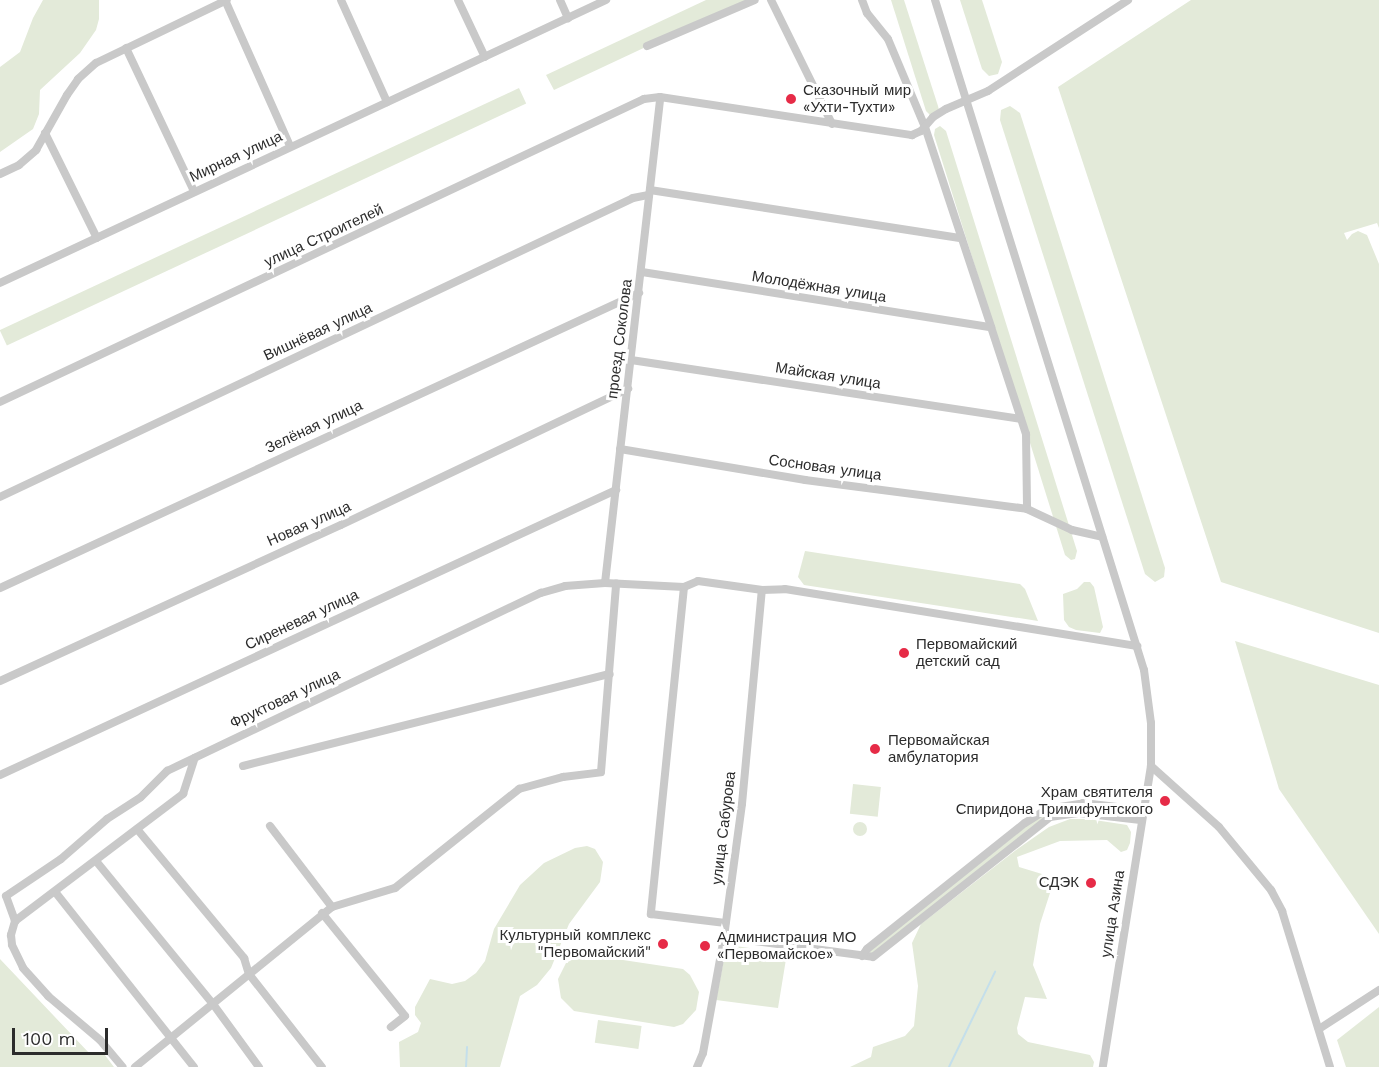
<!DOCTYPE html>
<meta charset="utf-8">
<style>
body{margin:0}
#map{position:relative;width:1379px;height:1067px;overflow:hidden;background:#fff;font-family:"Work Sans",sans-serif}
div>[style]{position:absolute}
.green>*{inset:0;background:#e3ead9;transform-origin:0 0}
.round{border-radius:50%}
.stream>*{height:2px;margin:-1px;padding:0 1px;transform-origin:1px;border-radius:1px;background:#c4dfeb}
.minor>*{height:8px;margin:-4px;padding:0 4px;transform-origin:4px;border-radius:4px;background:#c9c9c9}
.dots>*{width:16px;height:16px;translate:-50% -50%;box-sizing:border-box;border:3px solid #fff;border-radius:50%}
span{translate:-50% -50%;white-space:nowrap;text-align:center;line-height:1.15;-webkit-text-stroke:6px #fff;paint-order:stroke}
.poi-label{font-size:15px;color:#2c2c2c}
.left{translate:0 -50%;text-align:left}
.right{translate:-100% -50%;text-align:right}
.street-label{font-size:15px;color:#2c2c2c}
.scale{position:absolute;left:12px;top:1028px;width:96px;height:27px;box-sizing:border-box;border:3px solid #2c2c2c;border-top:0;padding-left:8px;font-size:18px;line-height:21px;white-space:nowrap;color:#2c2c2c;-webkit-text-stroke:4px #fff;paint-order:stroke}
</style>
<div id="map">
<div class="green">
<i style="clip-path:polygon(43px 0,99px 0,99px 19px,96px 30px,80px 53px,40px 90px,39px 114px,33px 129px,0 152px,0 67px,20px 52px,33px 18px)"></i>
<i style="clip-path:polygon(706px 0,746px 0,554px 90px,546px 75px)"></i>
<i style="clip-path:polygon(891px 0,904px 0,938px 106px,939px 110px,930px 115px,926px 111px)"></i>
<i style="clip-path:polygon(960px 0,982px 0,1002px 62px,998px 74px,989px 76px,982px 69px)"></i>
<i style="clip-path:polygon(1191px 0,1379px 0,1379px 228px,1377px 223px,1344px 233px,1347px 240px,1352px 234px,1358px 231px,1367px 235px,1379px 264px,1379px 633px,1221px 582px,1058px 87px)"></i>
<i style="left:519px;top:88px;width:17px;height:573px;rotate:65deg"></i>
<i style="clip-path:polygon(1010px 106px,1020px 113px,1165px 568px,1164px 577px,1155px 582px,1145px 574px,1000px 120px,1001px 110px)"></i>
<i style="clip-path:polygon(940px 126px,946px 131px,1077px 551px,1075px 559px,1071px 560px,1065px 555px,934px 135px,935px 129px)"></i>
<i style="clip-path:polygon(805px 551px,1020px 584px,1025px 589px,1038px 621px,804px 585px,798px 577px)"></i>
<i style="clip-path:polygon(1084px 582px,1090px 582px,1094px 587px,1103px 627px,1100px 633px,1076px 630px,1069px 627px,1064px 620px,1063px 594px,1077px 589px)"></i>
<i style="clip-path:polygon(1235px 641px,1379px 685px,1379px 934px,1279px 789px)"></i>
<i style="left:853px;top:784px;width:28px;height:30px;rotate:6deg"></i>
<i style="clip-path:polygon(1071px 805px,1131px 811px,1130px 815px,1071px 809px,1049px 816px,872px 955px,869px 951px,1042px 814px)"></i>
<i style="clip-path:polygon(1070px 819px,1088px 819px,1127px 825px,1131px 832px,1130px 843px,1127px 850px,1121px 852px,1107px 840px,1060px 841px,1017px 857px,1019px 867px,1042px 874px,1050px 893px,1040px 924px,1033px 965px,1047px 999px,1025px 997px,1017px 1028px,1018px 1034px,1028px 1042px,1090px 1055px,1094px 1062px,1093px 1067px,850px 1067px,871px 1057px,873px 1047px,905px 1036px,914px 1026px,918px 986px,912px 943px,921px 924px,1016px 850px,1049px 827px)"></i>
<i class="round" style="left:853px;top:822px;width:14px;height:14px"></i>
<i style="clip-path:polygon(587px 846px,595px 849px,603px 862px,600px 882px,569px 924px,551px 968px,537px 985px,520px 996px,500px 1067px,400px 1067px,399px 1042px,418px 1032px,421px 1023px,415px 1015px,415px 1007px,430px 979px,452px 984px,465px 981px,476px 973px,485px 961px,494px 929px,520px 885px,544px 863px,575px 848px)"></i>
<i style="clip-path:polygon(735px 946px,787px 953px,778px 1008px,716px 1000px,726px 949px)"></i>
<i style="clip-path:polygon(583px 954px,683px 969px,690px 975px,699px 992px,696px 1010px,683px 1024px,674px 1027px,574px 1011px,561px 998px,558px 979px,566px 963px)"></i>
<i style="clip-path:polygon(0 959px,90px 1054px,104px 1054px,114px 1067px,0 1067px)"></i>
<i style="clip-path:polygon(1379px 1007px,1379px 1067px,1346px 1067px,1337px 1040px)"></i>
<i style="left:598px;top:1020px;width:44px;height:23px;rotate:8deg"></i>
</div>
<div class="stream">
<i style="left:466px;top:1067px;width:20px;rotate:-87deg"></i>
<i style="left:949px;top:1067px;width:106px;rotate:-64.2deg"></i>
</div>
<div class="minor">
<i style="left:225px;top:0;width:160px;rotate:66deg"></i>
<i style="left:341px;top:0;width:112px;rotate:65.7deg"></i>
<i style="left:458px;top:0;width:63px;rotate:64.7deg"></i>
<i style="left:560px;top:0;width:20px;rotate:66deg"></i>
<i style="left:771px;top:0;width:138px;rotate:63.8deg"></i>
<i style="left:862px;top:0;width:14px;rotate:69deg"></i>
<i style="left:867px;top:13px;width:33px;rotate:51deg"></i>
<i style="left:888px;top:39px;width:95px;rotate:67.2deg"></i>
<i style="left:925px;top:127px;width:211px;rotate:71.7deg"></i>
<i style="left:991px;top:327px;width:113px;rotate:71.9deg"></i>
<i style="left:1026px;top:434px;width:75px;rotate:89.2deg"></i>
<i style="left:935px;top:0;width:702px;rotate:72.68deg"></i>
<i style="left:1144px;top:670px;width:53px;rotate:82.5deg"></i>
<i style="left:1151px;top:723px;width:43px;rotate:90deg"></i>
<i style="left:1151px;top:766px;width:305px;rotate:99.1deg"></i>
<i style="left:647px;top:46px;width:117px;rotate:-23.1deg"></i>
<i style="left:126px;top:48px;width:158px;rotate:64.6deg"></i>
<i style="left:45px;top:133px;width:117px;rotate:63.7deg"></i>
<i style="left:0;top:174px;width:21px;rotate:-25deg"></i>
<i style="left:19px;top:165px;width:23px;rotate:-41deg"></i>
<i style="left:36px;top:150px;width:63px;rotate:-60.6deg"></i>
<i style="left:67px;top:95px;width:19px;rotate:-55deg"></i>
<i style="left:78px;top:79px;width:24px;rotate:-42deg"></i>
<i style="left:96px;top:63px;width:145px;rotate:-25.7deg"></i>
<i style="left:650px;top:190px;width:315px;rotate:8.8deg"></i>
<i style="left:642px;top:272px;width:353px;rotate:9deg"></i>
<i style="left:0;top:283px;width:669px;rotate:-25.03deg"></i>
<i style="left:631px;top:360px;width:394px;rotate:8.6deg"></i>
<i style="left:0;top:402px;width:712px;rotate:-25.2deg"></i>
<i style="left:644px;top:99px;width:16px;rotate:-7deg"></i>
<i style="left:660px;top:97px;width:255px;rotate:8.6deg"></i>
<i style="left:912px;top:135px;width:10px;rotate:-24deg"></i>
<i style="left:921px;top:131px;width:18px;rotate:-49deg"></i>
<i style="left:933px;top:117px;width:15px;rotate:-32deg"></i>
<i style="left:946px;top:109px;width:46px;rotate:-23.2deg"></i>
<i style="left:988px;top:91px;width:167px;rotate:-33deg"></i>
<i style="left:620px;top:449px;width:188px;rotate:9.5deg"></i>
<i style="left:805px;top:480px;width:224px;rotate:7.4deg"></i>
<i style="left:1027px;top:509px;width:50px;rotate:25deg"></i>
<i style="left:1072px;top:530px;width:31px;rotate:13deg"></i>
<i style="left:0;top:497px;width:700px;rotate:-25.28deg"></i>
<i style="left:633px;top:198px;width:16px;rotate:-11deg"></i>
<i style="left:605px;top:583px;width:489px;rotate:-83.5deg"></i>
<i style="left:684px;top:587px;width:329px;rotate:95.8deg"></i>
<i style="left:651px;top:914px;width:75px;rotate:6.9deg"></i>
<i style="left:0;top:588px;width:704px;rotate:-24.78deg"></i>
<i style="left:0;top:681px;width:375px;rotate:-24.6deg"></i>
<i style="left:341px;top:525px;width:318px;rotate:-25.4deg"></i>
<i style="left:243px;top:766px;width:378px;rotate:-14.1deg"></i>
<i style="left:1151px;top:766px;width:91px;rotate:41.9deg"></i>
<i style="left:1219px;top:827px;width:82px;rotate:50.5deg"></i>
<i style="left:1271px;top:890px;width:24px;rotate:62deg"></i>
<i style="left:1282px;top:911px;width:163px;rotate:72.9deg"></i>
<i style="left:0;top:775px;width:679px;rotate:-24.83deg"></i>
<i style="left:270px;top:826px;width:102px;rotate:52.6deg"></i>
<i style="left:137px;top:829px;width:168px;rotate:50.3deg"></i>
<i style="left:244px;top:958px;width:17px;rotate:73deg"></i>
<i style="left:249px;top:974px;width:118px;rotate:51.9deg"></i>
<i style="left:96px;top:861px;width:185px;rotate:50.7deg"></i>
<i style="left:213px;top:1004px;width:78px;rotate:53.9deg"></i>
<i style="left:56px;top:893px;width:222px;rotate:51.6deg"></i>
<i style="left:6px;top:896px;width:66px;rotate:-33.9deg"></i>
<i style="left:61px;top:859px;width:61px;rotate:-41deg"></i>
<i style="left:107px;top:819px;width:40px;rotate:-32.9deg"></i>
<i style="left:141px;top:797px;width:37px;rotate:-45deg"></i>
<i style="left:167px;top:771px;width:414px;rotate:-25.5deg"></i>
<i style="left:541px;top:593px;width:25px;rotate:-16deg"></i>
<i style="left:565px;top:586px;width:40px;rotate:-4.3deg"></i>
<i style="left:605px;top:583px;width:79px;rotate:2.9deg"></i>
<i style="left:684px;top:587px;width:15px;rotate:-23deg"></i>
<i style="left:698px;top:581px;width:65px;rotate:8deg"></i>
<i style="left:762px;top:590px;width:23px;rotate:-2deg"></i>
<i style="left:785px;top:589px;width:357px;rotate:9.2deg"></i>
<i style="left:6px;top:896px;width:27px;rotate:70deg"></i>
<i style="left:15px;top:921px;width:15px;rotate:106deg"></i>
<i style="left:11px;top:935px;width:10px;rotate:84deg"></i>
<i style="left:12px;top:945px;width:25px;rotate:64deg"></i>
<i style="left:23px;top:968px;width:38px;rotate:48deg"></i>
<i style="left:48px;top:996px;width:68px;rotate:40.2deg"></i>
<i style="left:100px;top:1040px;width:35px;rotate:50deg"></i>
<i style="left:322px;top:913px;width:132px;rotate:51.1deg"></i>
<i style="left:405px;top:1016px;width:18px;rotate:142deg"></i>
<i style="left:15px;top:921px;width:211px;rotate:-37.1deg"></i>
<i style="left:183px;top:794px;width:38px;rotate:-72deg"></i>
<i style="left:724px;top:937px;width:150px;rotate:7.6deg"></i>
<i style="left:873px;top:957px;width:226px;rotate:-38.3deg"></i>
<i style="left:1050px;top:817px;width:30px;rotate:-8deg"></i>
<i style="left:1080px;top:813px;width:61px;rotate:6.5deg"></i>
<i style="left:862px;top:956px;width:9px;rotate:-54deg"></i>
<i style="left:867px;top:949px;width:202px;rotate:-38.6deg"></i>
<i style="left:1025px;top:823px;width:26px;rotate:-32deg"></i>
<i style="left:1047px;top:809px;width:36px;rotate:-9deg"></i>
<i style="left:1083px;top:803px;width:60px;rotate:6.7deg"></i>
<i style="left:1319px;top:1029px;width:72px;rotate:-33deg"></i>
<i style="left:135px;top:1067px;width:254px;rotate:-39.1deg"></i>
<i style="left:332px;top:907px;width:66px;rotate:-16.8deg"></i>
<i style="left:395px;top:888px;width:159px;rotate:-38.6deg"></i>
<i style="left:519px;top:789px;width:46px;rotate:-15.3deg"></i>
<i style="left:563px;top:777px;width:38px;rotate:-7deg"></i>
<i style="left:601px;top:772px;width:189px;rotate:-85.4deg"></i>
<i style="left:697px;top:1067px;width:15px;rotate:-67deg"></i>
<i style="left:703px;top:1053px;width:118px;rotate:-79.7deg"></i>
<i style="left:724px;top:937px;width:134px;rotate:-82.3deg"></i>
<i style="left:742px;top:804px;width:215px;rotate:-84.7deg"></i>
</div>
<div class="dots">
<i style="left:791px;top:99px;background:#e62b47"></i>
<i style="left:904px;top:653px;background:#e62b47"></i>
<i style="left:875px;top:749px;background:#e62b47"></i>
<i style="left:1165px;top:801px;background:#e62b47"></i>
<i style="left:1091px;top:883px;background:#e62b47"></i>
<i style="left:663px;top:944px;background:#e62b47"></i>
<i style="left:705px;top:946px;background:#e62b47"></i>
</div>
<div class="poi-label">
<span class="left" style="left:803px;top:99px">Сказочный мир<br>«Ухти-Тухти»</span>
<span class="left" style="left:916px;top:653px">Первомайский<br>детский сад</span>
<span class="left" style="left:888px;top:749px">Первомайская<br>амбулатория</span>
<span class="right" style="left:1153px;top:801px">Храм святителя<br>Спиридона Тримифунтского</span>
<span class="right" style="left:1079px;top:883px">СДЭК</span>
<span class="right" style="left:651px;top:944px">Культурный комплекс<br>"Первомайский"</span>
<span class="left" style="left:717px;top:946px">Администрация МО<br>«Первомайское»</span>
</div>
<div class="street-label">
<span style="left:236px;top:157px;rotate:-25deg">Мирная улица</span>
<span style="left:324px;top:236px;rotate:-25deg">улица Строителей</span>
<span style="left:819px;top:287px;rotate:9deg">Молодёжная улица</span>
<span style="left:318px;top:332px;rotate:-25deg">Вишнёвая улица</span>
<span style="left:620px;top:339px;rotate:-83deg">проезд Соколова</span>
<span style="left:828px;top:376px;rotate:9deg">Майская улица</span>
<span style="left:314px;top:427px;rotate:-25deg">Зелёная улица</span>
<span style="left:825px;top:468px;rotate:8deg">Сосновая улица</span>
<span style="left:309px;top:524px;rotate:-24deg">Новая улица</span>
<span style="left:302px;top:620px;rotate:-25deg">Сиреневая улица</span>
<span style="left:285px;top:699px;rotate:-25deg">Фруктовая улица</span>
<span style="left:724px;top:828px;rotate:-83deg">улица Сабурова</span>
<span style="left:1113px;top:914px;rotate:-81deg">улица Азина</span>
</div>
<div class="scale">100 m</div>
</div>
